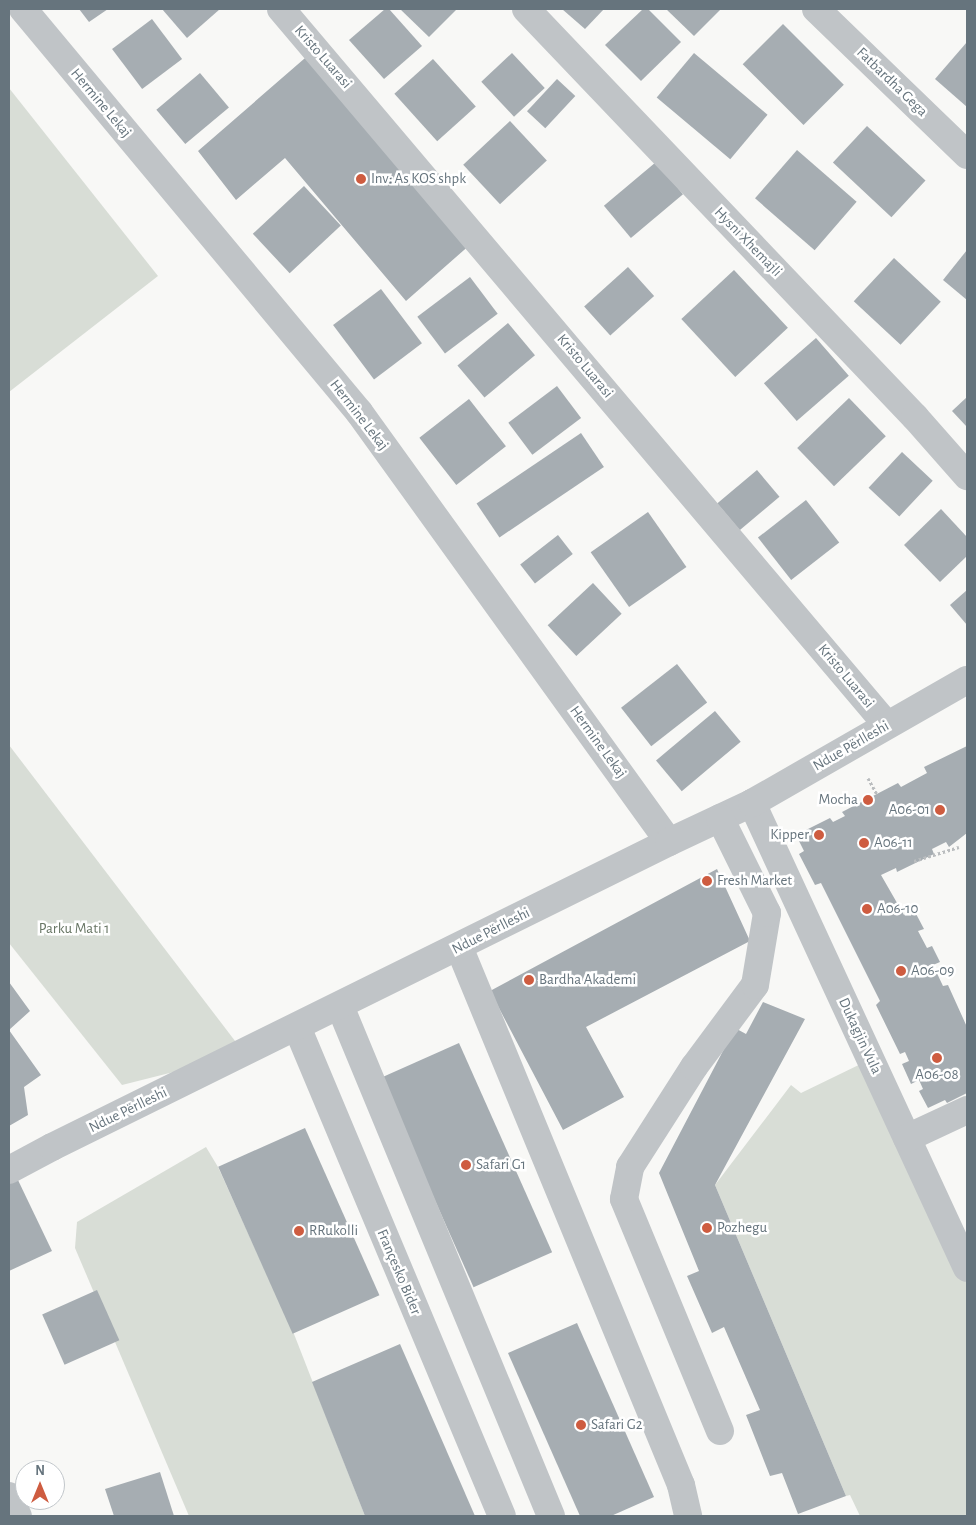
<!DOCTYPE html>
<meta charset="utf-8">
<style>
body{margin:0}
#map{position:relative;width:976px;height:1525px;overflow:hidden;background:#f8f8f6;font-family:"Alegreya Sans",sans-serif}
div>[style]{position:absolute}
.green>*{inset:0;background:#d8ddd6}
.building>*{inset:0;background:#a6adb2;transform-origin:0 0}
.path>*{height:3px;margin-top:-1.5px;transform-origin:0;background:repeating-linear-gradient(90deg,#babdbf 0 2.5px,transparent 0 5px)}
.minor>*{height:28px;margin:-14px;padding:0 14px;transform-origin:14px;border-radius:14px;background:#c0c4c7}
.dots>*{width:14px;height:14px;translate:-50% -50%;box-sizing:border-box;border:2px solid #fff;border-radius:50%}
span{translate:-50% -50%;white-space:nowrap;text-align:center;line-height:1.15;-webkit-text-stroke:5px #fff;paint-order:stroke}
.street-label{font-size:15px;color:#66747d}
.poi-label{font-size:15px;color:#66747d}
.left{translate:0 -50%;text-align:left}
.right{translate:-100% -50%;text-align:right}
.park-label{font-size:15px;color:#687665}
.frame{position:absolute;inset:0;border:10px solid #66747d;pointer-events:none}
.north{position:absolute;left:15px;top:1460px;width:50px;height:50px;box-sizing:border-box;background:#fff;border:1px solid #c2c7cb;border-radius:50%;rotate:0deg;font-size:14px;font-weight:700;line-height:20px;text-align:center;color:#66747d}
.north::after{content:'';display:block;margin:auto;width:18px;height:22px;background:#ce5c40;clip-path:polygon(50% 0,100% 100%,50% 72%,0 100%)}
</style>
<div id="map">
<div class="green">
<i style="clip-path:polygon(9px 88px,158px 276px,9px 392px)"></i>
<i style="clip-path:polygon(9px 745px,245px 1054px,122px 1085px,9px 943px)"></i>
<i style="clip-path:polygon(871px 1059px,967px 1269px,967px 1516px,860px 1516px,850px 1495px,846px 1496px,715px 1185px,791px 1085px,801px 1093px)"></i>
<i style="clip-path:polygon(206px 1147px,218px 1167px,294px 1334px,365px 1516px,189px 1516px,75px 1248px,77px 1222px)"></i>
</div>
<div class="building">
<i style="clip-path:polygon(79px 9px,108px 9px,89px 22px)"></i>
<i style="clip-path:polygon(162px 9px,220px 9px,187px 38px)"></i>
<i style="clip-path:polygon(385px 9px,389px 9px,422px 46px,384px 79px,349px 40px)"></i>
<i style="clip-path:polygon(400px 9px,457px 9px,429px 37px)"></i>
<i style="clip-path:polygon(562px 9px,604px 9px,585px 29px)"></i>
<i style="clip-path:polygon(643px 9px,648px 9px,681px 42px,641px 81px,605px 45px)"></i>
<i style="clip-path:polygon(666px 9px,721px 9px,694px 36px)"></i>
<i style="left:152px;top:19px;width:50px;height:50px;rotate:53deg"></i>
<i style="left:783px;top:24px;width:86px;height:57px;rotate:45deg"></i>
<i style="clip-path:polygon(967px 42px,967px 107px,935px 79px)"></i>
<i style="clip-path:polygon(312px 52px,472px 243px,406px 301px,285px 158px,236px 200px,198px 151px)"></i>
<i style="left:512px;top:53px;width:48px;height:42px;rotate:47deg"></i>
<i style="left:694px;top:53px;width:96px;height:58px;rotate:40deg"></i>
<i style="left:433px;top:59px;width:64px;height:52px;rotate:48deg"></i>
<i style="left:200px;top:73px;width:45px;height:57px;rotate:50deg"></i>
<i style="left:557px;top:79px;width:25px;height:44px;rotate:43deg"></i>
<i style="left:510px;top:121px;width:54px;height:64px;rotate:47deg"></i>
<i style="left:867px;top:126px;width:80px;height:50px;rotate:43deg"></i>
<i style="left:797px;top:150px;width:79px;height:64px;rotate:41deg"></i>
<i style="left:656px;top:162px;width:42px;height:68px;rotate:50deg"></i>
<i style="left:304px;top:186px;width:54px;height:70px;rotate:47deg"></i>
<i style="clip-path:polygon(967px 250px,967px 300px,943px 280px)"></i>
<i style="left:894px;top:258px;width:64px;height:59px;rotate:43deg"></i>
<i style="left:628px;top:267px;width:39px;height:59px;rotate:48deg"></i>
<i style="left:734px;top:270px;width:79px;height:72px;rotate:47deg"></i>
<i style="left:470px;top:277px;width:46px;height:66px;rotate:53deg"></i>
<i style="left:381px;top:289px;width:68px;height:60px;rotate:53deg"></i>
<i style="left:508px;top:323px;width:42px;height:66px;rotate:50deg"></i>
<i style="left:816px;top:338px;width:50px;height:69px;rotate:49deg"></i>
<i style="left:557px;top:386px;width:40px;height:61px;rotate:53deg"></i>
<i style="clip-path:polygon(967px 397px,967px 427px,952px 411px)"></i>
<i style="left:849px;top:398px;width:53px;height:72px;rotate:46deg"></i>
<i style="left:469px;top:399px;width:60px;height:63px;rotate:52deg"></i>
<i style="left:581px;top:433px;width:41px;height:126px;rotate:56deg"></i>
<i style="left:902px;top:452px;width:42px;height:49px;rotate:43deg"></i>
<i style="left:757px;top:470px;width:35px;height:52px;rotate:50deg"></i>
<i style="left:806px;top:500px;width:54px;height:61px;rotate:52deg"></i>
<i style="clip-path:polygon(941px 509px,967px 537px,967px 556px,940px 582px,904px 545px)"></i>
<i style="left:648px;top:512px;width:67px;height:70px;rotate:55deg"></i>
<i style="left:558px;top:535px;width:24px;height:48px;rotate:52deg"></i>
<i style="left:593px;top:583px;width:42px;height:62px;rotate:47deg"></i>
<i style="clip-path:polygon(967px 590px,967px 625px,950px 605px)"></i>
<i style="left:677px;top:664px;width:49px;height:71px;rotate:52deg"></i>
<i style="left:715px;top:711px;width:40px;height:77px;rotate:50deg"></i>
<i style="clip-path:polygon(967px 746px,967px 833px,949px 847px,946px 842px,932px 849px,934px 854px,897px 872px,896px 868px,881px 875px,904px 915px,914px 910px,924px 929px,918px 931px,927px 948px,932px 946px,940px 962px,933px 965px,943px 986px,948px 985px,967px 1027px,967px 1093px,947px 1103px,945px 1100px,928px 1108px,919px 1091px,923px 1089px,919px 1080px,911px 1084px,902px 1064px,909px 1061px,905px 1052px,900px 1054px,876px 1005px,880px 1001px,821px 883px,815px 885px,799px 854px,804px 851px,796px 835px,830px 818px,833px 822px,845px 816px,842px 812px,898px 783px,901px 787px,927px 773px,924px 767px)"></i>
<i style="clip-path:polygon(717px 869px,750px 941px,586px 1027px,624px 1097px,563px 1130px,490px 991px)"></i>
<i style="clip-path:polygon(9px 982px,30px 1011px,9px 1030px,41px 1075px,24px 1087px,28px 1115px,9px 1126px)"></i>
<i style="clip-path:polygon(763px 1002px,805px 1019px,715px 1185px,846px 1496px,798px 1514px,782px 1473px,770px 1476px,746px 1415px,760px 1410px,724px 1327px,712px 1333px,687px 1276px,699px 1271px,659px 1173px,735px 1028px,746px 1034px)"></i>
<i style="left:459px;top:1043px;width:229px;height:86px;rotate:66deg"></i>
<i style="left:305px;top:1128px;width:183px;height:95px;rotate:66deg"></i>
<i style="clip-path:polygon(17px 1178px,52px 1251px,9px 1271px,9px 1182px)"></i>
<i style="left:97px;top:1290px;width:55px;height:60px;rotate:66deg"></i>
<i style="clip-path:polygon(577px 1323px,654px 1497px,611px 1516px,580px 1516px,508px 1353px)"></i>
<i style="clip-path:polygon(400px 1344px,475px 1516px,365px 1516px,312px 1382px)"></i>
<i style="clip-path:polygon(160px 1472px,174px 1516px,114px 1516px,105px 1489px)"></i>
</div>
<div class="path">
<i style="left:868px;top:778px;width:18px;rotate:61deg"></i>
<i style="left:914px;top:861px;width:47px;rotate:-17.3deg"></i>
</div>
<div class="minor">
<i style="left:23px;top:9px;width:525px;rotate:50.18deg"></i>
<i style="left:359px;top:412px;width:530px;rotate:54.21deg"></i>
<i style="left:281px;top:9px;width:938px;rotate:49.76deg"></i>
<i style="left:526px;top:9px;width:564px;rotate:46.37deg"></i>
<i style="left:915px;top:417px;width:79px;rotate:48.6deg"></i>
<i style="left:816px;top:9px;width:210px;rotate:44deg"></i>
<i style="left:752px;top:803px;width:512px;rotate:65.19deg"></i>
<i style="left:459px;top:947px;width:582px;rotate:67.58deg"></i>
<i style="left:681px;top:1485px;width:32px;rotate:77deg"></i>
<i style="left:340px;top:1006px;width:552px;rotate:67.52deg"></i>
<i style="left:297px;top:1027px;width:530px;rotate:67.26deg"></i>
<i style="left:907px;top:1138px;width:66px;rotate:-25deg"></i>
<i style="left:9px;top:1170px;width:49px;rotate:-28.1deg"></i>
<i style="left:52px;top:1147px;width:688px;rotate:-26.3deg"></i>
<i style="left:669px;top:842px;width:92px;rotate:-25.2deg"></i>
<i style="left:752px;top:803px;width:248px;rotate:-29.8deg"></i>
<i style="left:720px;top:1431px;width:251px;rotate:-112.5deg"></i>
<i style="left:624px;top:1199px;width:33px;rotate:-79deg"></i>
<i style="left:630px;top:1167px;width:119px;rotate:-57.4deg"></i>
<i style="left:694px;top:1067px;width:102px;rotate:-53.4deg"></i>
<i style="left:755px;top:985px;width:73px;rotate:-80.5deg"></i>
<i style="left:767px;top:913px;width:106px;rotate:-116.3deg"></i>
<i style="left:9px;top:1496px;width:22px;rotate:66deg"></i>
</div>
<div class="dots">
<i style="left:361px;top:179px;background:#ce5c40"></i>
<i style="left:868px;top:800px;background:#ce5c40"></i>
<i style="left:940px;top:810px;background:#ce5c40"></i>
<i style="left:819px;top:835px;background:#ce5c40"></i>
<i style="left:864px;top:843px;background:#ce5c40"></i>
<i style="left:707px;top:881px;background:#ce5c40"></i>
<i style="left:867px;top:909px;background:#ce5c40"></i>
<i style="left:901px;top:971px;background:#ce5c40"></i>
<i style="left:529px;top:980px;background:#ce5c40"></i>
<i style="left:937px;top:1058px;background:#ce5c40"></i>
<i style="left:466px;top:1165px;background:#ce5c40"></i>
<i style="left:707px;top:1228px;background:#ce5c40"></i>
<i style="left:299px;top:1231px;background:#ce5c40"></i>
<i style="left:581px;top:1425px;background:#ce5c40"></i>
</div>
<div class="street-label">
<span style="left:323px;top:57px;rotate:49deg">Kristo Luarasi</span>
<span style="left:892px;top:82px;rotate:44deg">Fatbardha Gega</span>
<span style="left:101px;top:103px;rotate:50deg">Hermine Lekaj</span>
<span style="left:748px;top:242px;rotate:46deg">Hysni Xhemajli</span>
<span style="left:585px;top:366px;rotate:50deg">Kristo Luarasi</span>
<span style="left:359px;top:415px;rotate:52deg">Hermine Lekaj</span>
<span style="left:846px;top:676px;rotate:50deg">Kristo Luarasi</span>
<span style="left:598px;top:742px;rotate:54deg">Hermine Lekaj</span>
<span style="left:851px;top:746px;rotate:-30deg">Ndue Përlleshi</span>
<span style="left:491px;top:931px;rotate:-27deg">Ndue Përlleshi</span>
<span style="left:860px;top:1036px;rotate:65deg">Dukagjin Vula</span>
<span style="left:128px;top:1110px;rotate:-26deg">Ndue Përlleshi</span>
<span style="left:399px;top:1272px;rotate:67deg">Françesko Bider</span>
</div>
<div class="poi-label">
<span class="left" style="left:371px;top:179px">Inv: As KOS shpk</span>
<span class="right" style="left:858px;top:800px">Mocha</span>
<span class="right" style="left:930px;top:810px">A06-01</span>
<span class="right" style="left:809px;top:835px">Kipper</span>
<span class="left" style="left:874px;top:843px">A06-11</span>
<span class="left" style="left:717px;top:881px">Fresh Market</span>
<span class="left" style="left:877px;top:909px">A06-10</span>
<span class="left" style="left:911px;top:971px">A06-09</span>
<span class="left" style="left:539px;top:980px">Bardha Akademi</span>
<span style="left:937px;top:1075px">A06-08</span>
<span class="left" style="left:476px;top:1165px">Safari G1</span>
<span class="left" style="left:717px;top:1228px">Pozhegu</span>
<span class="left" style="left:309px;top:1231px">RRukolli</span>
<span class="left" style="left:591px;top:1425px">Safari G2</span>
</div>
<div class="park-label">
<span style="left:74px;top:929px">Parku Mati 1</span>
</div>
<div class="frame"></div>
<div class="north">N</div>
</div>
